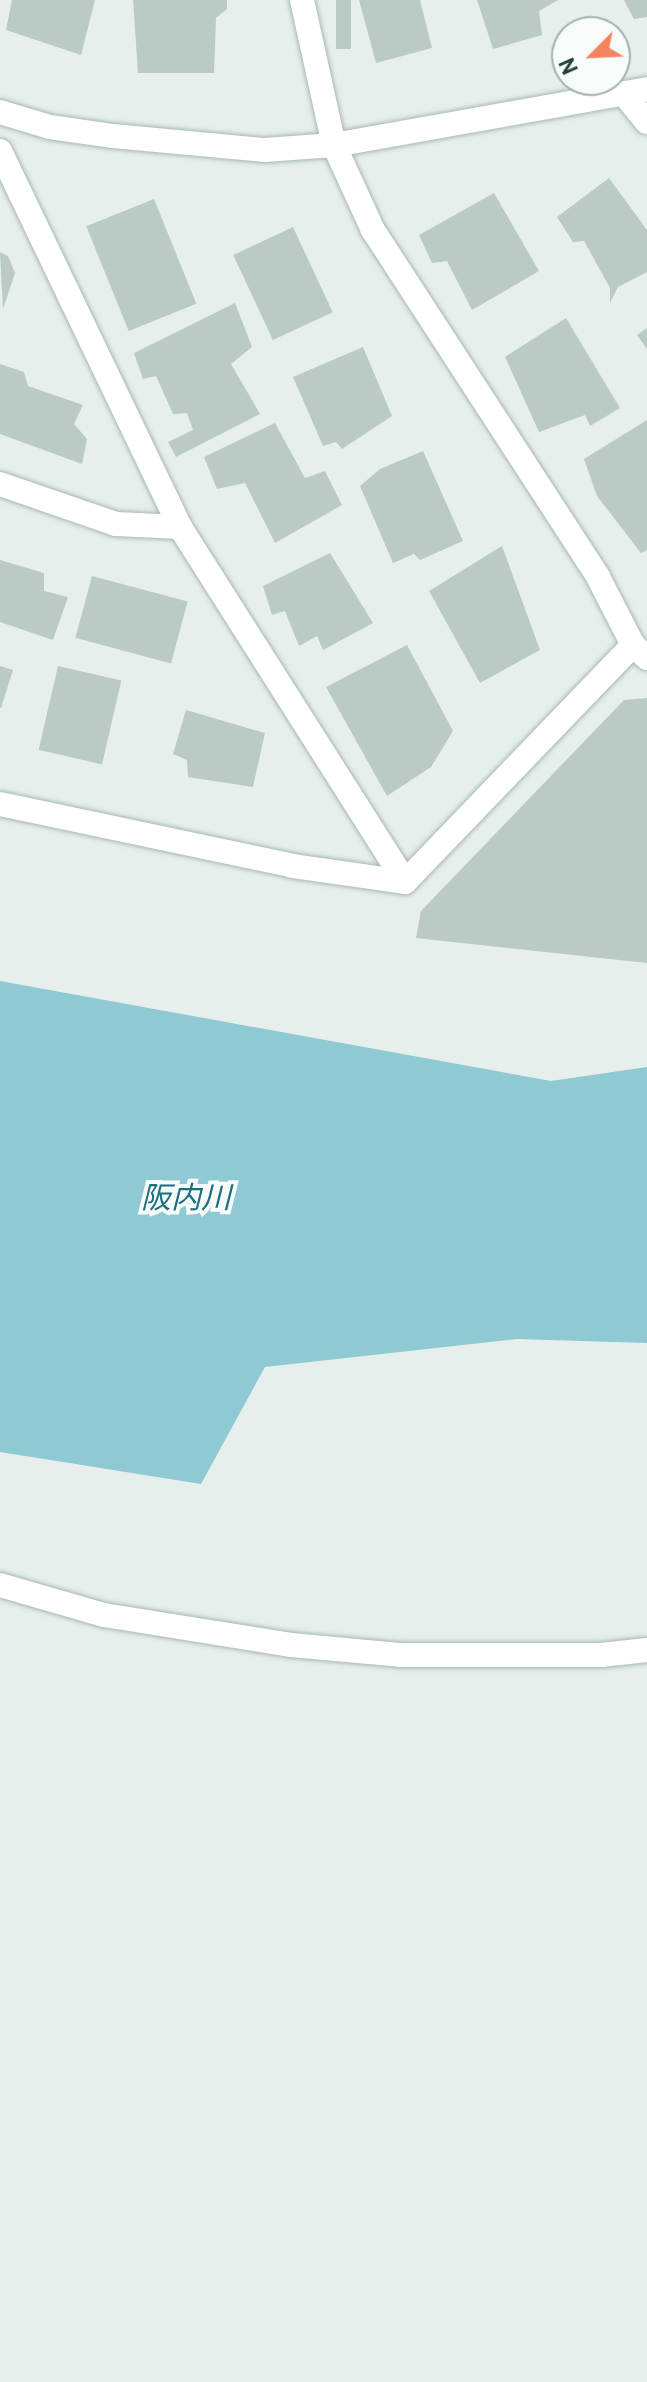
<!DOCTYPE html>
<meta charset="utf-8">
<style>
body{margin:0}
#map{position:relative;width:647px;height:2382px;overflow:hidden;background:#e6efeb;font-family:Overpass,"Noto Sans JP",sans-serif}
div>[style]{position:absolute}
.water>*{inset:0;background:#8ec9d4}
.building>*{inset:0;background:#bbcac4;transform-origin:0 0}
.roads{filter:drop-shadow(0 0 2px #a8b8b2) drop-shadow(0 0 2px #a8b8b2)}
.minor>*{height:24px;margin:-12px;padding:0 12px;transform-origin:12px;border-radius:12px;background:#fff}
.tertiary>*{height:24px;margin:-12px;padding:0 12px;transform-origin:12px;border-radius:12px;background:#fff}
.secondary>*{height:24px;margin:-12px;padding:0 12px;transform-origin:12px;border-radius:12px;background:#fff}
span{translate:-50% -50%;white-space:nowrap;text-align:center;line-height:1.15;-webkit-text-stroke:8px #f7fbf9;paint-order:stroke}
.water-label{font-size:30px;color:#1c6f80;font-style:italic}
.north{position:absolute;left:551px;top:16px;width:80px;height:80px;box-sizing:border-box;background:#f7fbf9;border:2px solid #a3b1ad;border-radius:50%;rotate:246deg;font-size:22px;font-weight:700;line-height:32px;text-align:center;color:#24423a}
.north::after{content:'';display:block;margin:auto;width:28px;height:36px;background:#f4845f;clip-path:polygon(50% 0,100% 100%,50% 72%,0 100%)}
</style>
<div id="map">
<div class="water">
<i style="clip-path:polygon(0 981px,551px 1081px,647px 1067px,647px 1343px,517px 1339px,265px 1367px,201px 1484px,0 1452px)"></i>
</div>
<div class="building">
<i style="clip-path:polygon(12px 0,95px 0,81px 55px,6px 30px)"></i>
<i style="clip-path:polygon(133px 0,227px 0,227px 9px,216px 18px,214px 73px,138px 73px)"></i>
<i style="left:336px;top:0;width:15px;height:49px"></i>
<i style="clip-path:polygon(359px 0,420px 0,432px 48px,376px 63px)"></i>
<i style="clip-path:polygon(477px 0,558px 0,539px 11px,542px 35px,493px 49px)"></i>
<i style="clip-path:polygon(624px 0,647px 0,647px 17px,634px 19px)"></i>
<i style="clip-path:polygon(609px 178px,647px 230px,647px 272px,618px 287px,610px 303px,610px 288px,584px 241px,573px 242px,557px 217px)"></i>
<i style="clip-path:polygon(494px 193px,539px 271px,472px 310px,447px 261px,432px 263px,419px 235px)"></i>
<i style="left:154px;top:199px;width:113px;height:73px;rotate:68deg"></i>
<i style="left:293px;top:227px;width:94px;height:66px;rotate:65deg"></i>
<i style="clip-path:polygon(0 252px,8px 256px,15px 273px,3px 309px)"></i>
<i style="clip-path:polygon(235px 303px,252px 347px,231px 364px,260px 414px,176px 457px,168px 442px,193px 430px,187px 413px,173px 414px,156px 376px,143px 379px,134px 353px)"></i>
<i style="clip-path:polygon(566px 318px,620px 408px,590px 426px,585px 415px,539px 432px,505px 357px)"></i>
<i style="clip-path:polygon(647px 328px,647px 349px,637px 335px)"></i>
<i style="clip-path:polygon(363px 347px,392px 416px,342px 449px,336px 442px,323px 446px,293px 377px)"></i>
<i style="clip-path:polygon(0 364px,24px 372px,28px 386px,83px 405px,74px 424px,87px 439px,82px 464px,0 434px)"></i>
<i style="clip-path:polygon(647px 420px,647px 550px,641px 553px,597px 496px,584px 459px)"></i>
<i style="clip-path:polygon(275px 423px,305px 478px,325px 471px,342px 505px,275px 543px,245px 483px,217px 489px,204px 457px)"></i>
<i style="clip-path:polygon(423px 451px,463px 541px,420px 560px,414px 554px,393px 563px,360px 486px,380px 469px)"></i>
<i style="clip-path:polygon(502px 546px,540px 650px,480px 683px,429px 591px)"></i>
<i style="clip-path:polygon(330px 553px,373px 623px,323px 650px,317px 636px,299px 646px,285px 611px,272px 615px,263px 586px)"></i>
<i style="clip-path:polygon(0 560px,44px 573px,44px 591px,68px 597px,53px 640px,0 622px)"></i>
<i style="left:92px;top:576px;width:99px;height:64px;rotate:15deg"></i>
<i style="clip-path:polygon(407px 645px,453px 731px,431px 767px,387px 796px,326px 687px)"></i>
<i style="clip-path:polygon(0 666px,13px 670px,1px 708px,0 708px)"></i>
<i style="left:58px;top:666px;width:65px;height:86px;rotate:13deg"></i>
<i style="clip-path:polygon(647px 698px,647px 963px,416px 938px,421px 911px,624px 700px)"></i>
<i style="clip-path:polygon(186px 710px,265px 733px,253px 787px,188px 777px,187px 760px,173px 754px)"></i>
</div>
<div class="roads">
<div class="minor">
<i style="left:302px;top:0;width:148px;rotate:77.6deg"></i>
<i style="left:334px;top:145px;width:94px;rotate:65.4deg"></i>
<i style="left:373px;top:230px;width:414px;rotate:57deg"></i>
<i style="left:598px;top:577px;width:76px;rotate:62.8deg"></i>
<i style="left:624px;top:94px;width:36px;rotate:51deg"></i>
<i style="left:0;top:151px;width:417px;rotate:64.4deg"></i>
<i style="left:180px;top:527px;width:420px;rotate:57.6deg"></i>
<i style="left:0;top:484px;width:123px;rotate:19deg"></i>
<i style="left:116px;top:524px;width:64px;rotate:2.7deg"></i>
<i style="left:0;top:804px;width:299px;rotate:11.9deg"></i>
<i style="left:293px;top:866px;width:113px;rotate:8.1deg"></i>
<i style="left:405px;top:882px;width:329px;rotate:-46.1deg"></i>
<i style="left:633px;top:645px;width:19px;rotate:43deg"></i>
</div>
<div class="tertiary">
<i style="left:0;top:112px;width:52px;rotate:16.7deg"></i>
<i style="left:50px;top:127px;width:64px;rotate:8.1deg"></i>
<i style="left:113px;top:136px;width:153px;rotate:5.3deg"></i>
<i style="left:265px;top:150px;width:69px;rotate:-4.1deg"></i>
<i style="left:334px;top:145px;width:318px;rotate:-10.1deg"></i>
</div>
<div class="secondary">
<i style="left:0;top:1585px;width:108px;rotate:16.1deg"></i>
<i style="left:104px;top:1615px;width:189px;rotate:9.1deg"></i>
<i style="left:291px;top:1645px;width:109px;rotate:5.2deg"></i>
<i style="left:400px;top:1655px;width:201px"></i>
<i style="left:601px;top:1655px;width:46px;rotate:-6.2deg"></i>
</div>
</div>
<div class="water-label">
<span style="left:186px;top:1201px">阪内川</span>
</div>
<div class="north">N</div>
</div>
